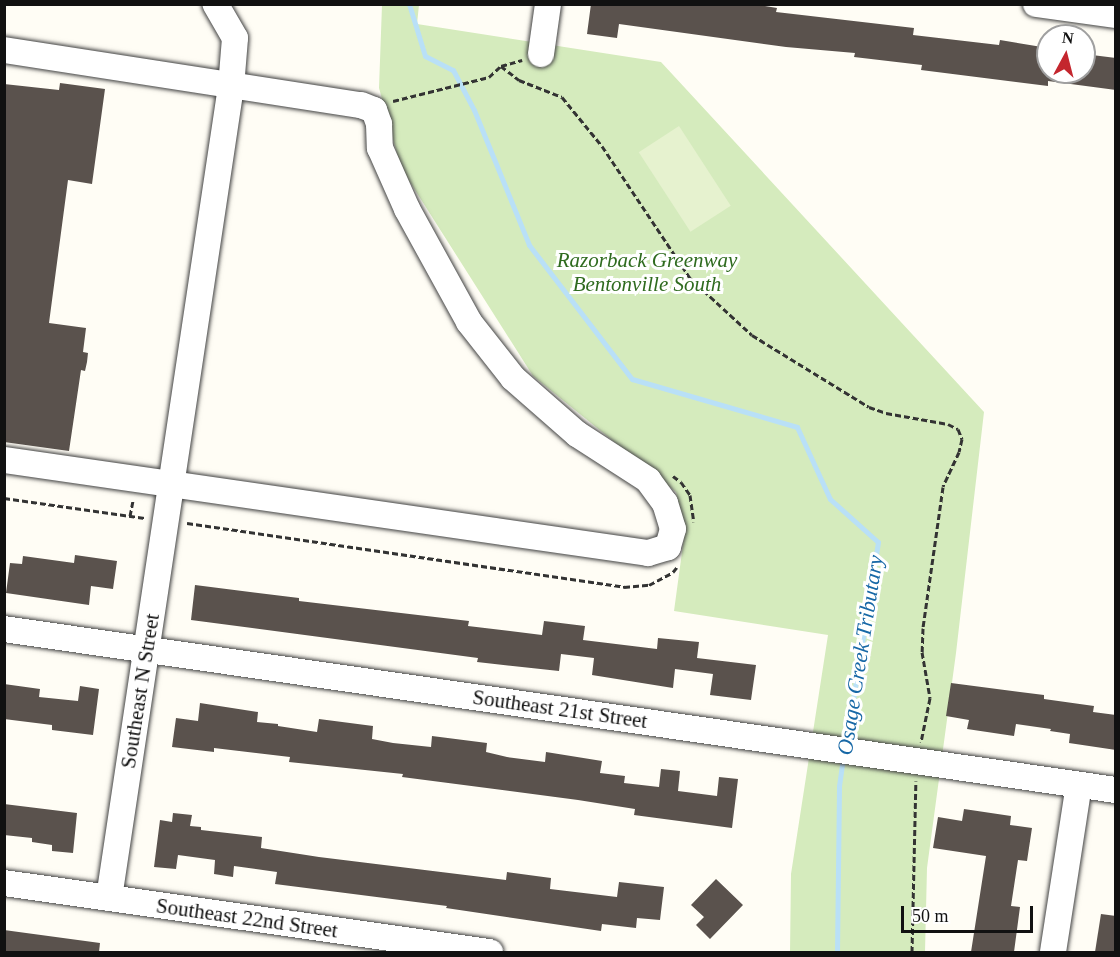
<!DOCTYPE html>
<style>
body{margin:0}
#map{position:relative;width:1120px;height:957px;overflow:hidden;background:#fffdf5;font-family:"Times New Roman",serif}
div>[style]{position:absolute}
.green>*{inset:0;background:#d5ebbd}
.pitch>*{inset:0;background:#e6f2cf;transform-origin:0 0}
.stream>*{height:5px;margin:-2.5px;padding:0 2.5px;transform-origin:2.5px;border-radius:2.5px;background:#b9e0f7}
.building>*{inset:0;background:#5a524d}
.path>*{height:3px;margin-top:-1.5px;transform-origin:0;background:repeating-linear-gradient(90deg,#333 0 6px,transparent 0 9px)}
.roads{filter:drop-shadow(0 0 2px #444) drop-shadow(0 0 2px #444)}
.minor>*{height:26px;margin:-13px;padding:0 13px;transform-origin:13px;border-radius:13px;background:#fff}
span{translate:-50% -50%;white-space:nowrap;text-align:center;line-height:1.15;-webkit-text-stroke:6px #fff;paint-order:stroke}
.park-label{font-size:21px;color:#2f6b1f;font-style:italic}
.street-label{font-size:21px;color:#111}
.water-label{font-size:22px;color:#1768a6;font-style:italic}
.frame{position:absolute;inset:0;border:6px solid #111;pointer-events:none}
.north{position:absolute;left:1036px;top:24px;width:60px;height:60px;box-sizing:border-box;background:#fff;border:2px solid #a0a0a0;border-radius:50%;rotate:7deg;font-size:16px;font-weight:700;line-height:24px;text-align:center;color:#111}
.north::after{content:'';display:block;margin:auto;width:21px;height:27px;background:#c4262e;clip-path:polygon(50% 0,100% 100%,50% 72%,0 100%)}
.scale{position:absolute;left:901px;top:906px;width:132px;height:27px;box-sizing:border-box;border:3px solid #111;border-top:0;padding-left:8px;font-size:18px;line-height:21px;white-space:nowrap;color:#111;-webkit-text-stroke:4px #fff;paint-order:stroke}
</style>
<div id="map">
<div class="green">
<i style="clip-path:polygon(382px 5px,419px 5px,417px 24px,661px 62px,984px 412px,956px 653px,927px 868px,925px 952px,790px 952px,791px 874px,828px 635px,674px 611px,685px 530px,676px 492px,533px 376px,401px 168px,379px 88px)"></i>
</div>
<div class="pitch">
<i style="left:679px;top:126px;width:95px;height:48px;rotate:57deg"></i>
</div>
<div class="stream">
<i style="left:409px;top:4px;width:54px;rotate:72.9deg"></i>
<i style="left:425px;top:56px;width:31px;rotate:27deg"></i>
<i style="left:453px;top:70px;width:45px;rotate:62.3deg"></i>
<i style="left:474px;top:110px;width:146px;rotate:67.8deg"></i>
<i style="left:529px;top:245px;width:169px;rotate:52.5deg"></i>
<i style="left:632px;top:379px;width:172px;rotate:16.2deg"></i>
<i style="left:797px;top:427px;width:79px;rotate:65.4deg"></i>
<i style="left:830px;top:499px;width:64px;rotate:41.9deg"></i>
<i style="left:878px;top:542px;width:204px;rotate:99deg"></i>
<i style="left:837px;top:952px;width:166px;rotate:-89.3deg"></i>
<i style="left:839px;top:786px;width:27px;rotate:-82deg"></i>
</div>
<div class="building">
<i style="clip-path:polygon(591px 4px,752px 4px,777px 8px,776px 12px,914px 28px,913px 35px,999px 45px,1000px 40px,1048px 48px,1048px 72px,1084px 72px,1084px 54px,1116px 58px,1116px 90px,1048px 81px,1048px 86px,921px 70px,922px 65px,854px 57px,855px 53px,786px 47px,619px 24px,617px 38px,587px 34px)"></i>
<i style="clip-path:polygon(60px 83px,105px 89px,92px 184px,68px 180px,49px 323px,86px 328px,83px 352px,88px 353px,87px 362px,85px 371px,81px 370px,69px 451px,4px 442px,4px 84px,59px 90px)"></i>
<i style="clip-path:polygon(75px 555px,117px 561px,113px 589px,91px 586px,89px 605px,6px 593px,10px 563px,22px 564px,23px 556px,74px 563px)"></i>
<i style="clip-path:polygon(195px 585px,299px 598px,299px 601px,469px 621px,468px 626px,542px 635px,544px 621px,585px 626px,583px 640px,657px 649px,658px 638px,699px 642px,697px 658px,756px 665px,751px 700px,710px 695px,713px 674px,675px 669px,673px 688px,592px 675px,594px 658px,561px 654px,559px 671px,522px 667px,477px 662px,478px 658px,191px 620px)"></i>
<i style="clip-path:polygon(951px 683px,1044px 695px,1044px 699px,1094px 706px,1093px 712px,1116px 715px,1116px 750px,1069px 743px,1070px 734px,1050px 731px,1051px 729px,1016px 724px,1014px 736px,967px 729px,969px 720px,946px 716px)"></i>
<i style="clip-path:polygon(4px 684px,40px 689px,39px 697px,78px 701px,80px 686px,99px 689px,93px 735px,52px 730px,52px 725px,4px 719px)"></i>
<i style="clip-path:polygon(200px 703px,258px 712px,257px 722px,278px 724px,278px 726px,317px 732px,319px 719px,373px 726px,372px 739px,393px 743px,431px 747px,432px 736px,487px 743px,486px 752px,507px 757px,545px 762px,546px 752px,602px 761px,600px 773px,625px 776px,624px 783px,659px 787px,661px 769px,680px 771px,678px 791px,717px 796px,719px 777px,738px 779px,732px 828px,634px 815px,635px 809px,578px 800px,402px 777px,403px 774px,289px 762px,290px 757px,214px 748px,214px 752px,172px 747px,176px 718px,198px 721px)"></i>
<i style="clip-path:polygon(4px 804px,77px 813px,73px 853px,52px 851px,52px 845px,32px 842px,32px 838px,4px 835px)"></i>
<i style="clip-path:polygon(964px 809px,1011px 816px,1010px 825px,1032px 828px,1027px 861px,1018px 860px,1011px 906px,1020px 907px,1014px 952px,971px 952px,986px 856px,933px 848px,938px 817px,962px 821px)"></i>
<i style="clip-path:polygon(173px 813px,192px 815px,190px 826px,201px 827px,201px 830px,262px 837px,261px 848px,319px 857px,506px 880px,507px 872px,551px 878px,550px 889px,617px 897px,619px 882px,664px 887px,660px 920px,637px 918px,636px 928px,602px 924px,601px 931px,446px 908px,447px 906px,275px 884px,277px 872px,234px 866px,233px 877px,214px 874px,215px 860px,178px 855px,176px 869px,154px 867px,160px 820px,172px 822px)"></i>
<i style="clip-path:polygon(716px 879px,743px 905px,710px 939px,696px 925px,704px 917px,691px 905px)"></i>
<i style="clip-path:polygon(1101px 914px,1116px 916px,1116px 952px,1095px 952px)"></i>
<i style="clip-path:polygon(4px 930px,100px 943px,99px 952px,4px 952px)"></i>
</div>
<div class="path">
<i style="left:501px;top:66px;width:23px;rotate:38deg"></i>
<i style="left:519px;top:80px;width:46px;rotate:21.6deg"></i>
<i style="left:562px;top:97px;width:63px;rotate:50.8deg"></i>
<i style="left:602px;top:146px;width:159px;rotate:56.3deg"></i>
<i style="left:690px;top:278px;width:84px;rotate:42.6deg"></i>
<i style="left:752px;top:335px;width:137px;rotate:31.6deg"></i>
<i style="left:869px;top:407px;width:18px;rotate:19deg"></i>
<i style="left:886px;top:413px;width:63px;rotate:10.1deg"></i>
<i style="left:948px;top:424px;width:11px;rotate:27deg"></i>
<i style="left:958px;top:429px;width:11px;rotate:68deg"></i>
<i style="left:962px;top:439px;width:13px;rotate:103deg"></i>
<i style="left:959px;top:452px;width:38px;rotate:115deg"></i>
<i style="left:943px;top:487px;width:142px;rotate:98.1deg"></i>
<i style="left:923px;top:628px;width:24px;rotate:92deg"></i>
<i style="left:922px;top:652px;width:47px;rotate:80.1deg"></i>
<i style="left:930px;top:698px;width:45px;rotate:101.6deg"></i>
<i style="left:393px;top:101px;width:99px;rotate:-14deg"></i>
<i style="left:489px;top:77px;width:16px;rotate:-43deg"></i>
<i style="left:501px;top:66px;width:22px;rotate:-16deg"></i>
<i style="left:673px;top:476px;width:10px;rotate:37deg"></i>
<i style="left:681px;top:482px;width:16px;rotate:55deg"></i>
<i style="left:690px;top:495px;width:27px;rotate:82deg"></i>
<i style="left:4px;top:498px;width:142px;rotate:8.1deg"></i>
<i style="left:130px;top:516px;width:16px;rotate:-79deg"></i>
<i style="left:187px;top:523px;width:442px;rotate:8.3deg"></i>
<i style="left:624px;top:587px;width:25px;rotate:-5deg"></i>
<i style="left:649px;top:585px;width:27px;rotate:-28deg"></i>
<i style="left:673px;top:572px;width:6px;rotate:-51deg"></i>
<i style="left:912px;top:952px;width:171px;rotate:-88.7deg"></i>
</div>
<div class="roads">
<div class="minor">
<i style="left:1036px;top:4px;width:81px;rotate:7.8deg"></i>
<i style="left:4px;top:50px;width:361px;rotate:8.8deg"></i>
<i style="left:361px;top:105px;width:14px;rotate:21deg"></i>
<i style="left:374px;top:110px;width:15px;rotate:70deg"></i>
<i style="left:379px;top:124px;width:24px;rotate:88deg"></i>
<i style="left:380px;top:148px;width:67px;rotate:66.1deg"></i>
<i style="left:407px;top:209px;width:129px;rotate:61.2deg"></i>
<i style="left:469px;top:322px;width:71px;rotate:51.8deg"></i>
<i style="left:513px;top:378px;width:85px;rotate:41.2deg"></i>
<i style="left:577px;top:434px;width:85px;rotate:32.9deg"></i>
<i style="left:648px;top:480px;width:29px;rotate:54deg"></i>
<i style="left:665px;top:503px;width:27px;rotate:73deg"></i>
<i style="left:673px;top:529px;width:19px;rotate:106deg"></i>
<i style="left:668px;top:547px;width:21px;rotate:163deg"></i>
<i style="left:648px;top:553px;width:651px;rotate:-171.78deg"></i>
<i style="left:541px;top:54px;width:50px;rotate:-82deg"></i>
<i style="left:4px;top:629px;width:1124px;rotate:8.24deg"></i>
<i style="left:4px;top:883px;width:491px;rotate:8.1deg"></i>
<i style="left:109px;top:898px;width:820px;rotate:-81.45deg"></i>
<i style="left:231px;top:87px;width:49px;rotate:-85.3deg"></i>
<i style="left:235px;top:38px;width:39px;rotate:-120deg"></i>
<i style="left:1053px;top:952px;width:169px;rotate:-81.2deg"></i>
</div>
</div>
<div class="park-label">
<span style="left:647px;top:272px">Razorback Greenway<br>Bentonville South</span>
</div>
<div class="street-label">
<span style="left:140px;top:691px;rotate:-81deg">Southeast N Street</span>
<span style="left:560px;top:709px;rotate:8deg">Southeast 21st Street</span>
<span style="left:247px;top:918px;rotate:8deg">Southeast 22nd Street</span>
</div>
<div class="water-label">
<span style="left:860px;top:655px;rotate:-81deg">Osage Creek Tributary</span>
</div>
<div class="frame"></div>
<div class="north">N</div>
<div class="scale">50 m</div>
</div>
